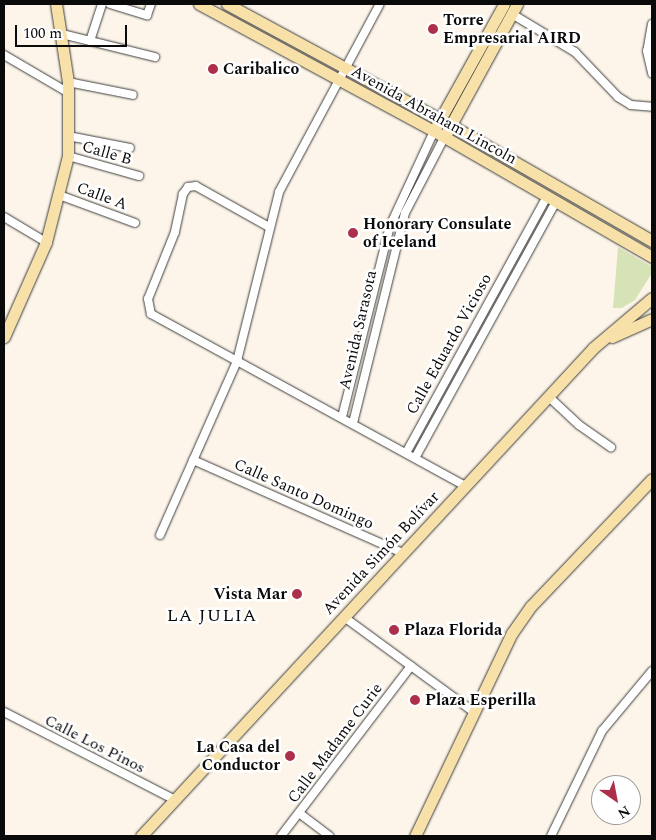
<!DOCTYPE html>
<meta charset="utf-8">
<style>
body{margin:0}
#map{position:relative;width:656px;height:840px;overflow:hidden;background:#fdf5e9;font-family:Spectral,serif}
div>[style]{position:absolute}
.green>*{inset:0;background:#d6e3b6}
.roads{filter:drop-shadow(0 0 1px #3d3d3d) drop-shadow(0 0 1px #3d3d3d)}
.minor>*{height:8px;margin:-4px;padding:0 4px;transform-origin:4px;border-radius:4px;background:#fff}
.secondary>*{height:11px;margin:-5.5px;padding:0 5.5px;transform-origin:5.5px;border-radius:5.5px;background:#f7e1a9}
.dots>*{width:14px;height:14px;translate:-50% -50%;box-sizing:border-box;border:2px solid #fff;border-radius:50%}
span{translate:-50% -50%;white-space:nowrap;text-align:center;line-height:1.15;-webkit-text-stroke:5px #fff;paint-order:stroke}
.poi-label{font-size:16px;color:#0a0a0a;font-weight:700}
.left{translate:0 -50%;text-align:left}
.right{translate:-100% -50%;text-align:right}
.street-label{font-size:16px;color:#0a0a0a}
.neighbourhood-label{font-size:18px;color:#0a0a0a;letter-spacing:1px}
.frame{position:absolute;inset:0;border:5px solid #0a0a0a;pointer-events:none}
.north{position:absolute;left:591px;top:775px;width:50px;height:50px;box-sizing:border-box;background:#fff;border:1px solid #9d9d9d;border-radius:50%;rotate:147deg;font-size:14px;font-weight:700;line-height:20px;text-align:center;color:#0a0a0a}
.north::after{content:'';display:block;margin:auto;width:18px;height:22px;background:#ac304c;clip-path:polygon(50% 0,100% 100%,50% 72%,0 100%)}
.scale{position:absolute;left:15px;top:25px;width:112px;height:22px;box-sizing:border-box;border:2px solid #0a0a0a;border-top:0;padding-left:6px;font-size:15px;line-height:18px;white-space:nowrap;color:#0a0a0a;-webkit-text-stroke:4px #fff;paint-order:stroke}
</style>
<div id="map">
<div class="green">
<i style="clip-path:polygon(618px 247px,652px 267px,652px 273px,635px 300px,622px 308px,613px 308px)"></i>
</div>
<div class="roads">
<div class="minor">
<i style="left:110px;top:4px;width:39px;rotate:17deg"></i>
<i style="left:147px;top:15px;width:12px;rotate:-70deg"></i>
<i style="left:512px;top:14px;width:74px;rotate:31.1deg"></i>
<i style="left:575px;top:52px;width:62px;rotate:46.3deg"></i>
<i style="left:618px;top:97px;width:15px;rotate:32deg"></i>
<i style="left:631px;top:105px;width:21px;rotate:5deg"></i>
<i style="left:652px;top:24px;width:27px;rotate:100deg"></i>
<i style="left:647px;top:51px;width:23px;rotate:77deg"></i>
<i style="left:62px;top:34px;width:96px;rotate:13.9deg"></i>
<i style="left:90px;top:41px;width:39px;rotate:-72deg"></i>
<i style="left:4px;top:55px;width:75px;rotate:30.3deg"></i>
<i style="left:68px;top:82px;width:66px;rotate:11.3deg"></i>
<i style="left:68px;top:136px;width:63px;rotate:11deg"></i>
<i style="left:68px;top:156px;width:74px;rotate:15.7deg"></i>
<i style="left:59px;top:195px;width:81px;rotate:20.2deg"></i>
<i style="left:4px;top:217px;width:49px;rotate:30.8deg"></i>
<i style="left:269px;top:227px;width:84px;rotate:-150.7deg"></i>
<i style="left:196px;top:186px;width:8px;rotate:173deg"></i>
<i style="left:188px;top:187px;width:9px;rotate:126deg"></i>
<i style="left:183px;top:194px;width:39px;rotate:102deg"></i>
<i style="left:175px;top:232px;width:72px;rotate:111.9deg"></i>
<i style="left:148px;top:299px;width:15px;rotate:79deg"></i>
<i style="left:151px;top:314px;width:358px;rotate:28.7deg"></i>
<i style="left:549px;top:397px;width:41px;rotate:43deg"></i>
<i style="left:579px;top:425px;width:39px;rotate:35deg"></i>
<i style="left:342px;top:417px;width:197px;rotate:-75.9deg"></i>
<i style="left:390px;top:226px;width:105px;rotate:-65.1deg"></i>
<i style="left:353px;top:423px;width:216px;rotate:-76.1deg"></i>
<i style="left:405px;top:213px;width:85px;rotate:-62.5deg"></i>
<i style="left:406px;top:453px;width:293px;rotate:-61.2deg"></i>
<i style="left:415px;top:458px;width:292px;rotate:-61.2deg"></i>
<i style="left:193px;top:460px;width:230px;rotate:23.9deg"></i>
<i style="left:160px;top:535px;width:190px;rotate:-66.1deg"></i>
<i style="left:237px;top:361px;width:174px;rotate:-76deg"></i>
<i style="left:279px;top:192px;width:213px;rotate:-61.8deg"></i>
<i style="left:344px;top:617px;width:161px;rotate:36.2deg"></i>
<i style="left:4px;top:712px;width:192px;rotate:27.2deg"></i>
<i style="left:299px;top:813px;width:38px;rotate:37deg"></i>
<i style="left:281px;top:836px;width:214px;rotate:-52.6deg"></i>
<i style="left:551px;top:836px;width:117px;rotate:-64.1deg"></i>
<i style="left:602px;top:731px;width:78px;rotate:-50.2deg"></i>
</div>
<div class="secondary">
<i style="left:199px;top:4px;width:267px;rotate:28.4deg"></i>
<i style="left:434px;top:131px;width:252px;rotate:30deg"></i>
<i style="left:227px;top:4px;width:242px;rotate:28.4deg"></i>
<i style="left:440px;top:119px;width:245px;rotate:29.9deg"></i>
<i style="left:437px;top:125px;width:138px;rotate:-61deg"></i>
<i style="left:447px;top:132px;width:146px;rotate:-61.3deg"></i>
<i style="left:4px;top:337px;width:104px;rotate:-66.1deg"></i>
<i style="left:46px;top:242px;width:89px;rotate:-75.7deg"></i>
<i style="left:68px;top:156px;width:74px;rotate:-90deg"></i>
<i style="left:68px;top:82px;width:79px;rotate:-98.7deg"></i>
<i style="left:612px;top:337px;width:44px;rotate:-24.2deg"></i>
<i style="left:141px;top:836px;width:665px;rotate:-47.19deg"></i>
<i style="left:593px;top:348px;width:77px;rotate:-40.3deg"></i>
<i style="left:415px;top:836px;width:225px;rotate:-64.5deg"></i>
<i style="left:512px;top:633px;width:33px;rotate:-55deg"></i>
<i style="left:531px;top:606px;width:175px;rotate:-46.4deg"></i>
</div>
</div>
<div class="dots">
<i style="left:433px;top:29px;background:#ac304c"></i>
<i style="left:213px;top:69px;background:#ac304c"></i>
<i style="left:353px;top:233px;background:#ac304c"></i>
<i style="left:297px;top:594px;background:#ac304c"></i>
<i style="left:394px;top:630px;background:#ac304c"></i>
<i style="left:415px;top:700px;background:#ac304c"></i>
<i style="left:290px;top:756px;background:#ac304c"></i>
</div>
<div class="poi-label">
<span class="left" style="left:443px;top:29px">Torre<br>Empresarial AIRD</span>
<span class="left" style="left:223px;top:69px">Caribalico</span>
<span class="left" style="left:363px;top:233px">Honorary Consulate<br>of Iceland</span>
<span class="right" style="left:287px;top:594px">Vista Mar</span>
<span class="left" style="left:404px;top:630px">Plaza Florida</span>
<span class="left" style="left:425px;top:700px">Plaza Esperilla</span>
<span class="right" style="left:280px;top:756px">La Casa del<br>Conductor</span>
</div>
<div class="street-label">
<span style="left:434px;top:115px;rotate:29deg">Avenida Abraham Lincoln</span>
<span style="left:107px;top:153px;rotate:16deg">Calle B</span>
<span style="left:102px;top:196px;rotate:20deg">Calle A</span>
<span style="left:358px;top:330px;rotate:-77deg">Avenida Sarasota</span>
<span style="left:449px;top:344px;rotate:-61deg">Calle Eduardo Vicioso</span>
<span style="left:304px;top:494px;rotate:24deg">Calle Santo Domingo</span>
<span style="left:381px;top:553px;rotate:-47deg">Avenida Simón Bolívar</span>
<span style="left:335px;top:743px;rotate:-53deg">Calle Madame Curie</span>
<span style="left:95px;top:744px;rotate:27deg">Calle Los Pinos</span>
</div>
<div class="neighbourhood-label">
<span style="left:212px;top:616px">LA JULIA</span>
</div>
<div class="frame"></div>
<div class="north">N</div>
<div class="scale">100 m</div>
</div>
